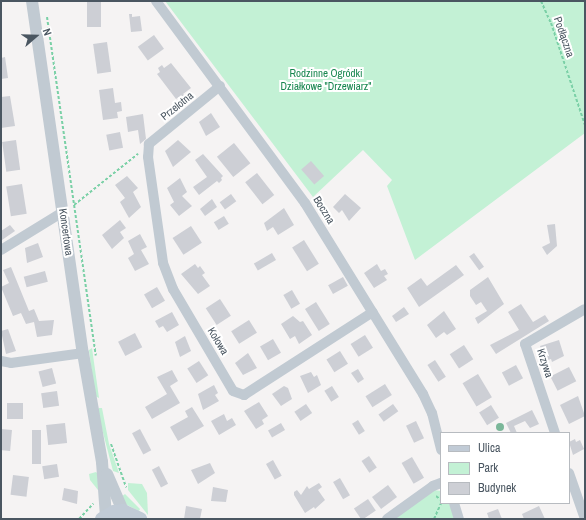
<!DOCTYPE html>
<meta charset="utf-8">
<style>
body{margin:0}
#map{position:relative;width:586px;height:520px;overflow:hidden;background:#f5f3f3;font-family:"Archivo Narrow",sans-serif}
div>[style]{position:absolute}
.green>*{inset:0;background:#c3f1d5}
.building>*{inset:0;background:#cdcfd5;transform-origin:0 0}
.path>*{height:2px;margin-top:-1px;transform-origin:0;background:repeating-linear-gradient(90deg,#7ad0a6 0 3px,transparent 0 5px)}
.minor>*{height:10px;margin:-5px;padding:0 5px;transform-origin:5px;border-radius:5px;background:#c1cad2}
.tertiary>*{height:12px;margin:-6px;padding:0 6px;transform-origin:6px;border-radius:6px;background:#c1cad2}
.secondary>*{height:14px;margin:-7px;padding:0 7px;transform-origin:7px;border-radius:7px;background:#c1cbd6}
.trees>*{width:8px;height:8px;margin:-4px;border-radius:50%;background:#7bb799}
span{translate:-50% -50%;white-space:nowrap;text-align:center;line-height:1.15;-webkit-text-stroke:4px #fff;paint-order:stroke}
.street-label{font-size:11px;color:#4a5661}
.park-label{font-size:11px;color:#17864f}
.frame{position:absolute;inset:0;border:2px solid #4a5661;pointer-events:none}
.legend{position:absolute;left:440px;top:432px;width:130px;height:72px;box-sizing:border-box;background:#fff;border:1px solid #b7bbc0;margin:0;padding:5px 7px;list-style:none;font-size:12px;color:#4a5661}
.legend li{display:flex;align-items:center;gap:8px;height:20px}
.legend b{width:20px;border:1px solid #b7bbc0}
.north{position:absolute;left:16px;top:16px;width:40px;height:40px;-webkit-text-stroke:3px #fff;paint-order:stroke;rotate:70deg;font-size:11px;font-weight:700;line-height:16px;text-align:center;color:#4a5661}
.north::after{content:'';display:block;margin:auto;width:14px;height:18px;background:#4a5661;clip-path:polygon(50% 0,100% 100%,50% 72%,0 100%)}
</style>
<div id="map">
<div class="green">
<i style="clip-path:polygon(165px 1px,585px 1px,585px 133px,415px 260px,387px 186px,392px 180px,363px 150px,313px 197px)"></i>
<i style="clip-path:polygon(92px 348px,99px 398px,95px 396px,89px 350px)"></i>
<i style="clip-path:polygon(99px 408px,102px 408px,109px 444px,119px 473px,113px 471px,97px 410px)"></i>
<i style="clip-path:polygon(96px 472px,98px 474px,101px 490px,98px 490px,90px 480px,89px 474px)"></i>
<i style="clip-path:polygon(128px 483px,142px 484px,147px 493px,148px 515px,128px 490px)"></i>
<i style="clip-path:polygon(434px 490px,441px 491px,441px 503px,449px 503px,455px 519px,394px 519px)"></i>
<i style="clip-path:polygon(125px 494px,140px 509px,139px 511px,125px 504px,121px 497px)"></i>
</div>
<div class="building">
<i style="left:87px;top:1px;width:14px;height:26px"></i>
<i style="clip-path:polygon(129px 14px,132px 14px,132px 17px,140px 16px,142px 31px,131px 32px)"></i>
<i style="left:154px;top:35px;width:17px;height:20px;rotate:54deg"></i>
<i style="left:107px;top:42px;width:30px;height:14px;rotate:82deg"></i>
<i style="clip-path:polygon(5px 57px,8px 78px,1px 79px,1px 58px)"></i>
<i style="clip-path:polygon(171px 63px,191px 88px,183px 94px,186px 97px,182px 100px,179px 97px,176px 99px,157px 74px,160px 72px,158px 68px,162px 65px,164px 68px)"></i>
<i style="clip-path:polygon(113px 88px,115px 103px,121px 102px,122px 111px,117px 112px,118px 118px,103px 120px,99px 90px)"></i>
<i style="clip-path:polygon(10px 96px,15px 126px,1px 128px,1px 97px)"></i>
<i style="clip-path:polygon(211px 113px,220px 127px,206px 136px,199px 122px)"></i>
<i style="clip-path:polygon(143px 114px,146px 139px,140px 144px,138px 130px,128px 132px,126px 117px)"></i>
<i style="left:120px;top:132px;width:16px;height:14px;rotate:79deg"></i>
<i style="left:16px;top:140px;width:30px;height:14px;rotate:82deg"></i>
<i style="clip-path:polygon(178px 140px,191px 152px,173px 167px,165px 151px)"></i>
<i style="left:234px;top:143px;width:26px;height:22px;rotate:51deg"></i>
<i style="clip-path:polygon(203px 154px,223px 176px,221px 178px,222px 180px,219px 183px,217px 181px,199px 195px,193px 187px,207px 177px,195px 160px)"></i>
<i style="left:311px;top:161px;width:20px;height:13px;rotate:49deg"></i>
<i style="left:257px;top:173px;width:28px;height:15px;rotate:52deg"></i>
<i style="clip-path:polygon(127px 176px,138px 188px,133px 192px,141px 207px,129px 218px,120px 202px,125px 198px,115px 185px)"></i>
<i style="clip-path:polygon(180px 178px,187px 192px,182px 196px,192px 206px,179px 216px,170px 205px,174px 202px,167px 188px)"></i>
<i style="left:22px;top:184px;width:30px;height:16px;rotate:81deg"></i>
<i style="left:231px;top:194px;width:9px;height:14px;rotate:54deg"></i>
<i style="clip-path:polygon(345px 194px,361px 208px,349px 221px,342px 210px,339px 213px,333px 207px)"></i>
<i style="clip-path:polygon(212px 199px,217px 207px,205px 216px,200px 209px)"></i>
<i style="clip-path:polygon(284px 208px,294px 225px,278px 235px,273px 227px,267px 231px,264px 223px)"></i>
<i style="left:224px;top:216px;width:9px;height:12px;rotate:58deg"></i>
<i style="clip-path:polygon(120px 220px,126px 228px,120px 232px,124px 238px,112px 249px,102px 235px)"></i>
<i style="clip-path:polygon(555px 224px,557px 246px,547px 255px,542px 247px,550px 243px,547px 225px)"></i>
<i style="clip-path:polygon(10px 225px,15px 231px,2px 240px,1px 231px)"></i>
<i style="left:191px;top:226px;width:20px;height:22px;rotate:57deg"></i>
<i style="clip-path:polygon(140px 234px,147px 247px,141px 250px,149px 264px,135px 271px,128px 258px,134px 254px,128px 241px)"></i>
<i style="left:304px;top:240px;width:28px;height:14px;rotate:58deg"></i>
<i style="clip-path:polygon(38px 243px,43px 257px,27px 263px,25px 248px)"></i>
<i style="left:272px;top:253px;width:8px;height:21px;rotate:60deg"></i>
<i style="left:474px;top:253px;width:17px;height:6px;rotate:54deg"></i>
<i style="clip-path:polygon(195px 264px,198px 268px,200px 266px,205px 273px,202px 275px,210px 286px,198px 294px,181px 274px)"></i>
<i style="clip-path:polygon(377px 264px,381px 271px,385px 269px,388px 274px,384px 276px,387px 280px,374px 288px,364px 273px)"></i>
<i style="clip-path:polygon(456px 265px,464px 275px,419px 307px,407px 288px,421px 278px,427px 286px)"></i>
<i style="clip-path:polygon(11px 267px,29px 311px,34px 309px,39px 321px,54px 320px,52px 335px,37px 337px,34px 322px,26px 324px,21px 313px,13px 316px,1px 287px,9px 283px,3px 270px)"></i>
<i style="left:45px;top:271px;width:11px;height:22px;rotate:75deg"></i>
<i style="left:343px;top:277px;width:10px;height:17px;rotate:61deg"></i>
<i style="clip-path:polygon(488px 277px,504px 304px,478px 324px,475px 318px,487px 311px,481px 302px,476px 305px,470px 296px,470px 290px)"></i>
<i style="left:157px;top:287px;width:16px;height:15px;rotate:60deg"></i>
<i style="left:292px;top:290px;width:16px;height:10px;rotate:60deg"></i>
<i style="left:220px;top:299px;width:20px;height:17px;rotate:57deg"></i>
<i style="left:316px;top:302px;width:26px;height:13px;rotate:58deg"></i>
<i style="clip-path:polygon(521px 304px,533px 322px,545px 315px,549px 321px,496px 354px,490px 345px,519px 330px,508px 312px)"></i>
<i style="clip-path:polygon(404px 307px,409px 314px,396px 322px,392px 316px)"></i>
<i style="clip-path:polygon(444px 311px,456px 329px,447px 335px,444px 332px,436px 338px,427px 325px)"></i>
<i style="clip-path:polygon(172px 312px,179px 325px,167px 332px,163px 326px,159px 328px,155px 321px)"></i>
<i style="clip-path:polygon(293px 316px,300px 322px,303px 321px,312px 335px,299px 344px,295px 336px,290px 339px,281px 324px)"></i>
<i style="left:249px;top:320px;width:15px;height:21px;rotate:58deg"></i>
<i style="clip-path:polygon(8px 329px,16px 351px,6px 354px,1px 331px)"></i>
<i style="left:135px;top:333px;width:16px;height:19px;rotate:63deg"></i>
<i style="left:365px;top:335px;width:15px;height:17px;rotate:58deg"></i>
<i style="clip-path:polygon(185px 336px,191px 351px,180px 357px,175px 342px)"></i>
<i style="left:273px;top:339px;width:16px;height:15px;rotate:60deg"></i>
<i style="clip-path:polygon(559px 340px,564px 356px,552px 362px,551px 359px,545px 361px,540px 346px)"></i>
<i style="left:464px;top:345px;width:17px;height:17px;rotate:57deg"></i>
<i style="left:340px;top:351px;width:15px;height:16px;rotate:58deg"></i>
<i style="clip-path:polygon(248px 353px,257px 368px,243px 375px,235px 363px)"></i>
<i style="left:435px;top:360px;width:20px;height:9px;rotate:57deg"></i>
<i style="left:199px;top:361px;width:17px;height:14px;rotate:57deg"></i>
<i style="left:516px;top:365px;width:15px;height:16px;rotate:62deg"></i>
<i style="left:569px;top:367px;width:16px;height:21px;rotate:63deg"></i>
<i style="left:52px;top:368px;width:16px;height:14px;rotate:75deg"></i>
<i style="clip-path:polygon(358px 369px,364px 379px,358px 383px,351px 373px)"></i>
<i style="clip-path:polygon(172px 370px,178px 381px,170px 386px,180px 403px,152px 419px,145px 407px,167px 394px,157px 377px)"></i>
<i style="clip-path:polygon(311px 372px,314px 377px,317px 375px,321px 385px,308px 393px,300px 376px)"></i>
<i style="left:478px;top:374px;width:27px;height:18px;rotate:59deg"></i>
<i style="left:385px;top:384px;width:13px;height:23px;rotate:58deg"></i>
<i style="clip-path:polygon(214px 385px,218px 393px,215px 395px,219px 401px,203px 410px,198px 394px)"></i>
<i style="clip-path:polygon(284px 386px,288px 388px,292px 399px,281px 406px,272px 394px)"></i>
<i style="left:332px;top:386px;width:13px;height:9px;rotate:58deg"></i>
<i style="left:57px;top:391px;width:15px;height:16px;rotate:82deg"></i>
<i style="clip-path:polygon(578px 396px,585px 416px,569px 424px,560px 405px)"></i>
<i style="clip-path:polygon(259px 402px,268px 416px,262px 420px,264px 424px,256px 429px,244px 411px)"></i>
<i style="left:7px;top:403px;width:16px;height:16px"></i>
<i style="left:306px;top:404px;width:11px;height:14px;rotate:56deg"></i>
<i style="left:393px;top:404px;width:9px;height:18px;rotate:54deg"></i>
<i style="left:491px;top:405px;width:15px;height:14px;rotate:58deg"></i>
<i style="clip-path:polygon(192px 407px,204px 426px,178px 441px,170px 427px,188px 417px,185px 411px)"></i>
<i style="clip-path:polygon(532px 410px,539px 424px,530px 428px,525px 421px,514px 426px,517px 433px,511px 433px,506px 423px)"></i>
<i style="clip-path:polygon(224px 414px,227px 421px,232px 418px,236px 425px,219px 435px,211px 421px)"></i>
<i style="left:358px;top:420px;width:13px;height:7px;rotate:58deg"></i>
<i style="left:416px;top:421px;width:19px;height:11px;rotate:65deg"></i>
<i style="left:65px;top:423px;width:20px;height:19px;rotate:84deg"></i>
<i style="left:281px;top:423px;width:8px;height:15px;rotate:60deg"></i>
<i style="left:1px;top:429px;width:11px;height:21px;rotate:5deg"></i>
<i style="left:140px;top:429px;width:24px;height:9px;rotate:62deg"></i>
<i style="left:32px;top:430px;width:9px;height:34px"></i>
<i style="clip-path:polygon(575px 439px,576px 442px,580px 440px,584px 449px,573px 455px,569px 442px)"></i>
<i style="left:369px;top:456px;width:14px;height:9px;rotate:56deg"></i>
<i style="left:412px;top:457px;width:24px;height:12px;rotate:60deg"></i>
<i style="left:273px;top:460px;width:18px;height:8px;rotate:61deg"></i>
<i style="clip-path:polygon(210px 463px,215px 473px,198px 484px,191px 470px)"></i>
<i style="left:57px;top:464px;width:13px;height:15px;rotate:81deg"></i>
<i style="left:159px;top:466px;width:20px;height:8px;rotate:63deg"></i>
<i style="left:13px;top:475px;width:16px;height:20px;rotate:7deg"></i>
<i style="left:340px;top:478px;width:20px;height:8px;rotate:60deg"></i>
<i style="clip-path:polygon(319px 483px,322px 487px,318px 490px,325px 500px,315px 509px,314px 507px,305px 513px,294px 495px,294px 492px,297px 490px,301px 495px,307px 486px,309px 489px)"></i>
<i style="left:388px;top:485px;width:15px;height:20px;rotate:53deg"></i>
<i style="clip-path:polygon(213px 487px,228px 490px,226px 502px,211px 501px)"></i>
<i style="clip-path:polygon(64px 488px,78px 491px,77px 504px,62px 500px)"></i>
<i style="left:368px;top:499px;width:14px;height:17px;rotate:56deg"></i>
<i style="clip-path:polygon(186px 506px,202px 509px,200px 519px,184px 519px)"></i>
<i style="clip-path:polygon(539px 506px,545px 519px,524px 519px,522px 514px)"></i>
<i style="clip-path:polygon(498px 509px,502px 519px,489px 519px,487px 513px)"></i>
</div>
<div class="path">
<i style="left:541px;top:1px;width:24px;rotate:66deg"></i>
<i style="left:551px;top:23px;width:108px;rotate:71.6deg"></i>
<i style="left:47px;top:17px;width:342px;rotate:81.8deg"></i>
<i style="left:74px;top:205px;width:82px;rotate:-38.6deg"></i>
<i style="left:111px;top:444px;width:46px;rotate:70.8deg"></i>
<i style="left:436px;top:496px;width:6px;rotate:39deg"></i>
<i style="left:79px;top:519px;width:21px;rotate:-47deg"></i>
<i style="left:434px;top:519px;width:17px;rotate:-66deg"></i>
</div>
<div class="minor">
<i style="left:156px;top:1px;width:251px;rotate:53.6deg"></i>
<i style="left:305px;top:203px;width:225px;rotate:58.3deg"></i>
<i style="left:423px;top:394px;width:21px;rotate:65deg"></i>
<i style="left:432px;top:413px;width:38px;rotate:76deg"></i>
<i style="left:220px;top:86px;width:92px;rotate:140.8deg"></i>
<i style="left:149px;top:144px;width:13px;rotate:94deg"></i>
<i style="left:148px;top:157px;width:107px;rotate:81.9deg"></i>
<i style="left:163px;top:263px;width:28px;rotate:69deg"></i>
<i style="left:173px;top:289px;width:118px;rotate:59.5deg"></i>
<i style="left:233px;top:391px;width:12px;rotate:20deg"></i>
<i style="left:244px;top:395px;width:153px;rotate:-32.8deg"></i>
<i style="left:1px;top:250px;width:73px;rotate:-31.5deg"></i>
<i style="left:1px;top:361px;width:10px;rotate:11deg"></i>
<i style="left:11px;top:363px;width:73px;rotate:-7.9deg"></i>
<i style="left:555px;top:433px;width:94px;rotate:-108.6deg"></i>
<i style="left:525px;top:344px;width:69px;rotate:-30.3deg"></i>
<i style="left:569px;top:473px;width:49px;rotate:70.8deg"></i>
<i style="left:454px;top:503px;width:17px;rotate:73deg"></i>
<i style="left:387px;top:519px;width:57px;rotate:-35.7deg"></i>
<i style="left:433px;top:486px;width:9px;rotate:-21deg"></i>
</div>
<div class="tertiary">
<i style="left:32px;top:1px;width:356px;rotate:81.8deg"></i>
<i style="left:83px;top:353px;width:111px;rotate:80.1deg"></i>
<i style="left:102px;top:462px;width:54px;rotate:85.8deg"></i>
<i style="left:107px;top:474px;width:40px;rotate:66.6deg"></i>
</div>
<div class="secondary">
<i style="left:102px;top:519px;width:14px;rotate:-30deg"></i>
<i style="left:114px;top:512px;width:9px;rotate:-6deg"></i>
<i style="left:123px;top:511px;width:19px;rotate:25deg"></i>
</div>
<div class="trees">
<i style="left:500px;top:427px"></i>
</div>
<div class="street-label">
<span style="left:564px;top:37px;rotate:71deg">Podłączna</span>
<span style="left:177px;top:106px;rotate:-39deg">Przelotna</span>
<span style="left:324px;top:210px;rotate:58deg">Boczna</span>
<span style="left:66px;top:232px;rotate:82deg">Koncertowa</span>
<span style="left:218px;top:341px;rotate:59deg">Kołowa</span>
<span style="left:545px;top:363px;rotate:72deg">Krzywa</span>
</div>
<div class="park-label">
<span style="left:326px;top:80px">Rodzinne Ogródki<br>Działkowe "Drzewiarz"</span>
</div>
<div class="frame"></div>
<ul class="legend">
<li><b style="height:5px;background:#c1cbd6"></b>Ulica</li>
<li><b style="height:11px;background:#c3f1d5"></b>Park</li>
<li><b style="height:11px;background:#cdcfd5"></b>Budynek</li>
</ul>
<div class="north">N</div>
</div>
